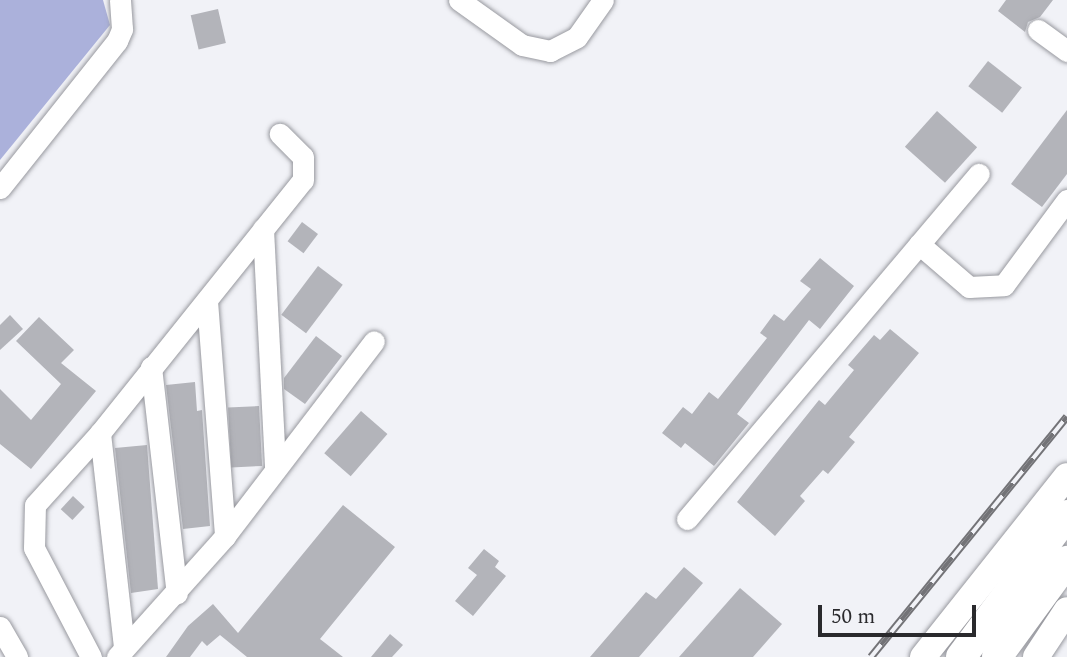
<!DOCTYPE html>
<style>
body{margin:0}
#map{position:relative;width:1067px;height:657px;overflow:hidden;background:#f1f2f7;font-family:Spectral,serif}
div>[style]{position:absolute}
.water>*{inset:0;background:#abb1db}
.building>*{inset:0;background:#b3b4ba;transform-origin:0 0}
.roads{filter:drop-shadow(0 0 2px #98999f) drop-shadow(0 0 2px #98999f)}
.minor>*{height:21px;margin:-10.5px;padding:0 10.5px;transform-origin:10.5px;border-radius:10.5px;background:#fff}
.major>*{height:26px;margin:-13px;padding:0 13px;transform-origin:13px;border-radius:13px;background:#fff}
.highway>*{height:30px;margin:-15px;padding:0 15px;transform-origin:15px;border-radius:15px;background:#fff}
.rail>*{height:8px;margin-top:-4px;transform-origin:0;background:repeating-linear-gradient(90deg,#f1f2f7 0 16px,#737377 0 32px);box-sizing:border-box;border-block:2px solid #737377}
span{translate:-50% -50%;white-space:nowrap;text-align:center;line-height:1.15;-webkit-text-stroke:5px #f1f2f7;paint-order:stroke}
.scale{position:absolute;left:818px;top:605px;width:158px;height:32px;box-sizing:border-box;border:4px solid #2a2a2d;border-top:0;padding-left:9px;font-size:21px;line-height:24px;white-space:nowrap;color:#2a2a2d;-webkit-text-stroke:5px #f1f2f7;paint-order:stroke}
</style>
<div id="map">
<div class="water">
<i style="clip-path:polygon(0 0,103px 0,110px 25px,0 160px)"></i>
</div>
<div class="building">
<i style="clip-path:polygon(1006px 0,1053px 0,1040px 17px,1028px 22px,1025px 32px,998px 11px)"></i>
<i style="left:218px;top:9px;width:35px;height:28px;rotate:77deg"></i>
<i style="left:988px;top:61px;width:43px;height:32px;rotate:38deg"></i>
<i style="clip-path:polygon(1067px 110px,1067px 174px,1042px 207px,1011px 184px)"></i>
<i style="left:937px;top:111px;width:54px;height:48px;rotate:42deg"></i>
<i style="left:302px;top:222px;width:20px;height:24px;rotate:37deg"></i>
<i style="clip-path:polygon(820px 258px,854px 286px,820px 329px,809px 320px,737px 414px,749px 423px,714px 466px,685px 443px,681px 448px,662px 433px,683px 407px,692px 414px,709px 392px,718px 399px,767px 338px,760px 333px,774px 314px,784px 321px,811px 289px,800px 281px)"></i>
<i style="left:318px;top:266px;width:31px;height:61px;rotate:37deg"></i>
<i style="clip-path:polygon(10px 315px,23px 329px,0 350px,0 325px)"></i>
<i style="clip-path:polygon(39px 317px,74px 350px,61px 363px,96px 391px,31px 469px,0 444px,0 389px,31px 420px,61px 384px,16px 341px)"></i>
<i style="clip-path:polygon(890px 329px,919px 353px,849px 437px,855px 442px,828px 474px,823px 470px,800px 496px,805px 501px,775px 536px,737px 502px,819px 400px,825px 405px,854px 370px,848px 365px,874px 335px,880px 340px)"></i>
<i style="clip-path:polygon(316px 336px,342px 356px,305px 404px,284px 389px,284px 378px)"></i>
<i style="clip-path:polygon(195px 382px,197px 411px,202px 410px,210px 526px,183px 529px,166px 385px)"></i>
<i style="left:259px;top:406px;width:60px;height:31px;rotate:87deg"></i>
<i style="left:361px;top:411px;width:35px;height:56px;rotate:41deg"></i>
<i style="clip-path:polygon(147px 445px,158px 589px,131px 593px,115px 448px)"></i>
<i style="left:73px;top:496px;width:16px;height:18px;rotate:43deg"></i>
<i style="clip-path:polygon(343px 505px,395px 547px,320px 639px,343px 657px,247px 657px,220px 635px,207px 646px,202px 641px,190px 657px,166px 657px,188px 626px,213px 604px,238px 633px)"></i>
<i style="clip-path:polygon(484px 549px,499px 561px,495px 567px,506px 576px,473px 616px,455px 601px,477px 575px,468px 568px)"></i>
<i style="clip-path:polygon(684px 567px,703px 583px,639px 657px,590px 657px,646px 592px,656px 599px)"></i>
<i style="clip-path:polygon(740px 588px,782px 624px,753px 657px,679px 657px)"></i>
<i style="clip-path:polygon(390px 634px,403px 645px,392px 657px,371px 657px)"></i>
</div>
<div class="roads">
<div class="minor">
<i style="left:459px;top:0;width:77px;rotate:35.5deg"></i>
<i style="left:522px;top:45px;width:29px;rotate:12deg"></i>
<i style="left:550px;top:51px;width:30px;rotate:-27deg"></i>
<i style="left:577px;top:37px;width:45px;rotate:-54.9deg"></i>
<i style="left:1038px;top:30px;width:36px;rotate:36deg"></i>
<i style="left:0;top:188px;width:188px;rotate:-51.5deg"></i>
<i style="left:117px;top:41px;width:13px;rotate:-67deg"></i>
<i style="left:122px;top:29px;width:29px;rotate:-94deg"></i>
<i style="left:263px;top:229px;width:240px;rotate:87.1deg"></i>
<i style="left:919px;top:244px;width:66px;rotate:40.7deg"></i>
<i style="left:969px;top:287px;width:35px;rotate:-3deg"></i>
<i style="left:1004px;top:285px;width:106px;rotate:-53.5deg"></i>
<i style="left:207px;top:301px;width:236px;rotate:85.6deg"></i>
<i style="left:151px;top:367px;width:228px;rotate:83.5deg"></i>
<i style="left:100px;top:433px;width:216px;rotate:83.6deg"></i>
<i style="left:687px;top:519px;width:452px;rotate:-49.8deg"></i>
<i style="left:0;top:627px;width:34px;rotate:60deg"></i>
<i style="left:91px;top:657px;width:123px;rotate:-117.6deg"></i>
<i style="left:34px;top:548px;width:43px;rotate:-88.7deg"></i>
<i style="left:35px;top:505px;width:97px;rotate:-47.9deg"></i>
<i style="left:100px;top:433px;width:324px;rotate:-51.3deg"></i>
<i style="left:303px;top:180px;width:23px;rotate:-90deg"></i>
<i style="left:303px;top:157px;width:33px;rotate:-135deg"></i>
<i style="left:117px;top:657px;width:162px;rotate:-48.2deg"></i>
<i style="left:225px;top:536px;width:245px;rotate:-52.6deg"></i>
</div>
<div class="major">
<i style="left:923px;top:657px;width:231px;rotate:-51.5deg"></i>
<i style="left:1036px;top:657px;width:56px;rotate:-56.6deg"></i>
</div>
<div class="highway">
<i style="left:961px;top:657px;width:177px;rotate:-53.3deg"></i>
<i style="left:997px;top:657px;width:119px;rotate:-53.9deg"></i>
</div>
</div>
<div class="rail">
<i style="left:871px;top:657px;width:310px;rotate:-50.8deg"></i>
</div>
<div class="scale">50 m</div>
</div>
